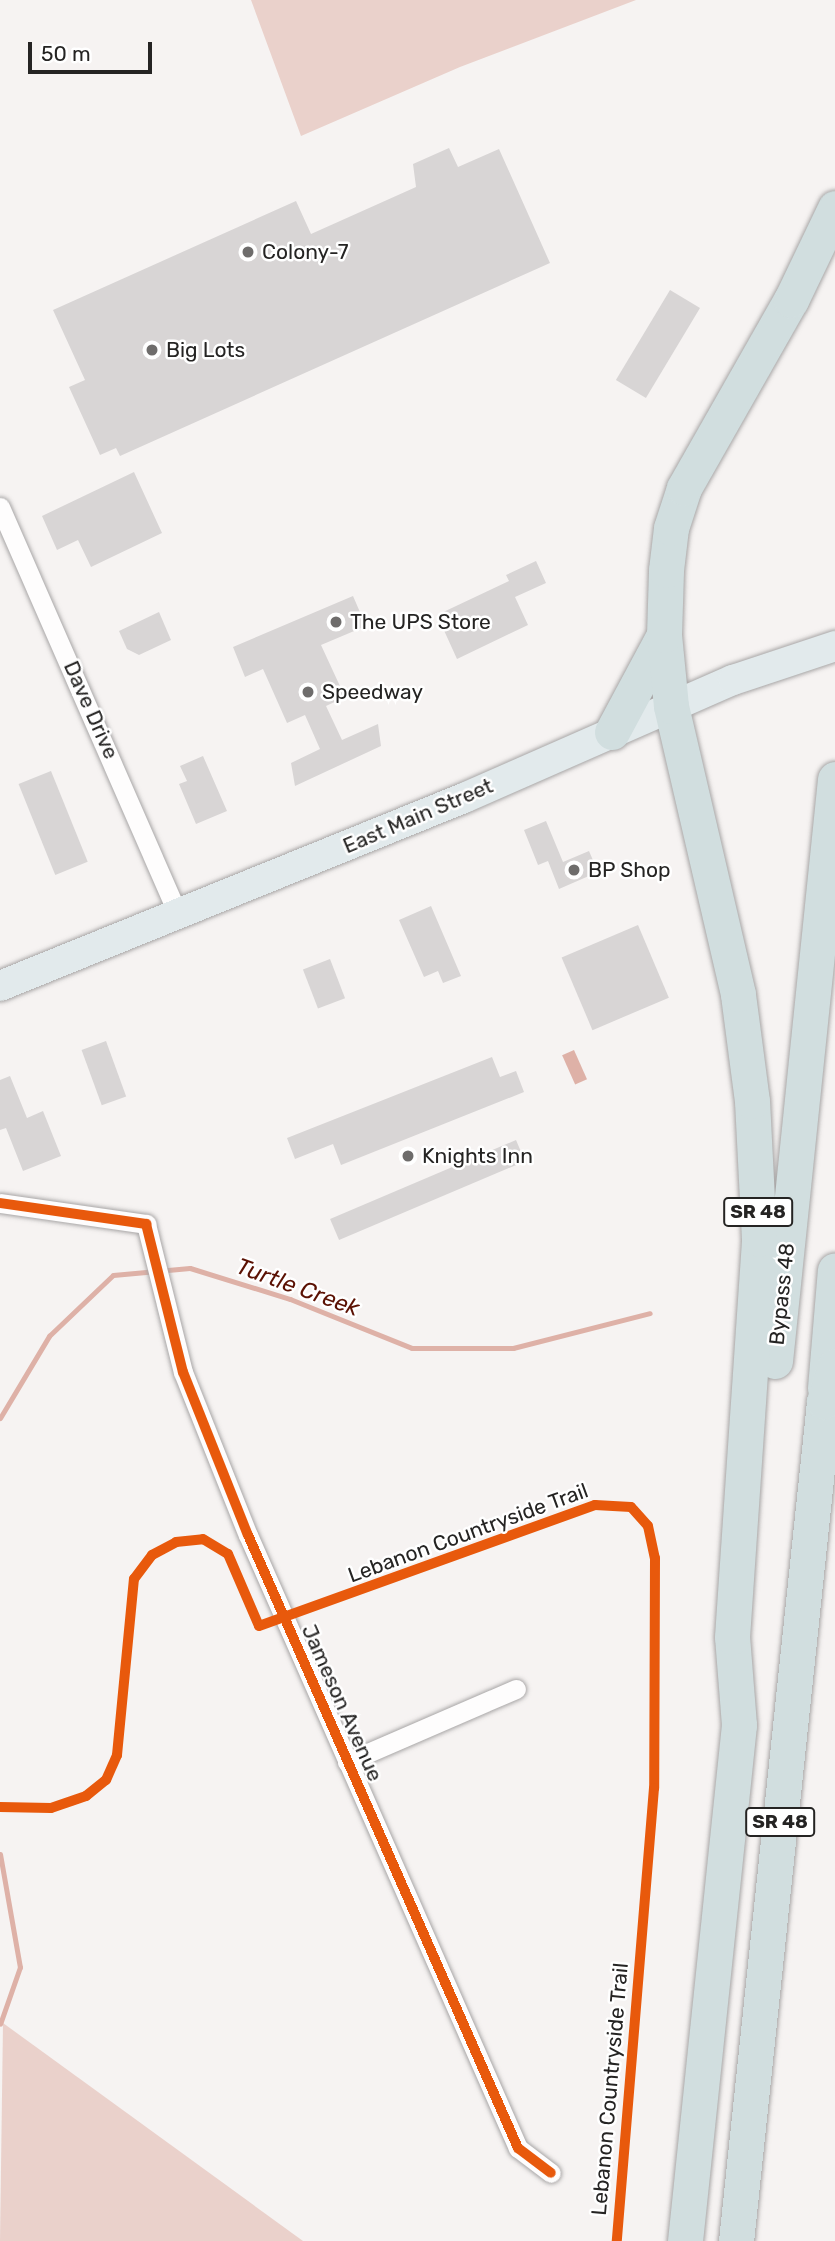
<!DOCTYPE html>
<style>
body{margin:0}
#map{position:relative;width:835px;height:2241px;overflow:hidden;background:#f6f3f2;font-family:Rubik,sans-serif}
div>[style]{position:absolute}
.green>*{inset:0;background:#ead1cb}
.water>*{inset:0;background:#deb1a7;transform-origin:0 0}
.stream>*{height:5px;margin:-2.5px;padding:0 2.5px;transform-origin:2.5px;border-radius:2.5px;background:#deb1a7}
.building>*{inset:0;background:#d8d5d5;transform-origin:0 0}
.roads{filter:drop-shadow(0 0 2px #a8a6a6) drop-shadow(0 0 2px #a8a6a6)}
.street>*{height:19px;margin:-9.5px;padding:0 9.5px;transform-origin:9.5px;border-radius:9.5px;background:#fefdfd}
.primary>*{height:30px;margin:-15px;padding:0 15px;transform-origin:15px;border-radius:15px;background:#e2eaec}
.highway>*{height:35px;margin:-17.5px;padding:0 17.5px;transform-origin:17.5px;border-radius:17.5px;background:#d1dedf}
.cycleway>*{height:10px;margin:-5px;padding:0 5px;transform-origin:5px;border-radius:5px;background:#e8590c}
.dots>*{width:19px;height:19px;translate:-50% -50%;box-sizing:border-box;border:4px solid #fff;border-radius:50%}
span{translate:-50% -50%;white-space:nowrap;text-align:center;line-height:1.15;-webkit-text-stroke:5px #fff;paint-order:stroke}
.shield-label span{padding:2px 5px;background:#fff;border:2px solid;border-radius:5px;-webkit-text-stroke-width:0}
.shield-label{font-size:19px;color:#252423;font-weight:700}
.poi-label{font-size:21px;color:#252423}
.left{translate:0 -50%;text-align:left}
.street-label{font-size:21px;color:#252423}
.water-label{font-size:23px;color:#5b1103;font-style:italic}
.scale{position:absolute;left:28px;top:42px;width:124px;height:32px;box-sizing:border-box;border:4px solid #252423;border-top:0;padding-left:9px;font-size:21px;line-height:24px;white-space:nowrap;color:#252423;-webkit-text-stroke:5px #fff;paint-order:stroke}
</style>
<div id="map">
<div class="green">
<i style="clip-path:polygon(251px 0,636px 0,460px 67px,301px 136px)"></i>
<i style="clip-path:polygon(3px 2023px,303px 2241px,0 2241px)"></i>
</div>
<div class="water">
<i style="left:574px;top:1050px;width:32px;height:13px;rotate:66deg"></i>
</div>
<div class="stream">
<i style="left:0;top:1418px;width:96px;rotate:-59.1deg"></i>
<i style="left:49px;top:1336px;width:88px;rotate:-43.6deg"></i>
<i style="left:113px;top:1275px;width:77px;rotate:-5.2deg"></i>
<i style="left:190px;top:1268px;width:105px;rotate:17.2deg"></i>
<i style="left:290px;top:1299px;width:131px;rotate:21.9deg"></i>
<i style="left:412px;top:1348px;width:101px"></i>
<i style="left:513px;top:1348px;width:141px;rotate:-14.3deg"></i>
<i style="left:0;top:1854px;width:115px;rotate:80deg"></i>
<i style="left:20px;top:1967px;width:60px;rotate:109.3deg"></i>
</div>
<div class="building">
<i style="clip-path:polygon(449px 148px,458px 167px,499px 149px,550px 263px,120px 456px,116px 448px,100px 455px,69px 387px,85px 380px,53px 310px,296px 201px,311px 234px,416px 187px,413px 164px)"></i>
<i style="left:670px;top:290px;width:35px;height:105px;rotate:31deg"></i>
<i style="clip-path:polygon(134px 472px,162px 533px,91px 567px,78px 540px,57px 550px,42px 516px)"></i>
<i style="clip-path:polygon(536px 561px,546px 583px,515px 597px,528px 625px,457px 659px,437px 615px,509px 581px,506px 575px)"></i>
<i style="clip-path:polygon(353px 596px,366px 626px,321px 645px,345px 697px,326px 706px,342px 740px,378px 724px,381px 746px,295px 786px,291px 763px,320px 749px,305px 715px,287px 723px,263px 669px,245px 677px,233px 647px)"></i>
<i style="clip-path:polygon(159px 612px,171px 640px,139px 655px,127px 649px,119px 631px)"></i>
<i style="clip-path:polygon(203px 756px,227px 811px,196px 824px,179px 784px,187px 781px,180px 766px)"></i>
<i style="left:51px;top:771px;width:98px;height:35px;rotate:68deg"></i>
<i style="clip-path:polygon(546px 821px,563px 862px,589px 851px,598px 872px,559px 889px,548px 861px,538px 865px,524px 830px)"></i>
<i style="clip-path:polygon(431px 906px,461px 976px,443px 983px,438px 971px,424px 977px,399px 920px)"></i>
<i style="left:638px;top:925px;width:79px;height:83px;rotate:67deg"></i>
<i style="left:330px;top:959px;width:42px;height:29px;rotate:69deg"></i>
<i style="left:106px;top:1041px;width:59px;height:26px;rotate:70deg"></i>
<i style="clip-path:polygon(492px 1057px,500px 1077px,516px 1071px,524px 1092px,341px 1165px,333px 1144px,295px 1159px,287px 1138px)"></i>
<i style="clip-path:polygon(10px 1076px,27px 1118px,43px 1111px,61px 1156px,23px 1171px,6px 1128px,0 1130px,0 1080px)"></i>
<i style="left:516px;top:1140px;width:23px;height:202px;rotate:67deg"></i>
</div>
<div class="roads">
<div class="street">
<i style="left:0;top:507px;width:445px;rotate:66.4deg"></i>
<i style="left:0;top:1203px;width:148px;rotate:8.2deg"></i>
<i style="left:146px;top:1224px;width:153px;rotate:76deg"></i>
<i style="left:183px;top:1372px;width:175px;rotate:68.3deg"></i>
<i style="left:248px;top:1535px;width:670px;rotate:66.23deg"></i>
<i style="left:518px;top:2148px;width:41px;rotate:37.1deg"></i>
<i style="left:347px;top:1762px;width:184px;rotate:-23.4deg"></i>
</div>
<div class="primary">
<i style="left:0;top:986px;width:501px;rotate:-22.06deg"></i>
<i style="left:464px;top:798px;width:294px;rotate:-23.7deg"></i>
<i style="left:733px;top:680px;width:108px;rotate:-18.4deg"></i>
</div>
<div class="highway">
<i style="left:612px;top:732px;width:110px;rotate:-61.8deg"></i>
<i style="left:775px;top:1361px;width:585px;rotate:-84.11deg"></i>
<i style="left:825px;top:1388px;width:118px;rotate:-85.2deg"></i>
<i style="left:685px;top:2241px;width:519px;rotate:-84.03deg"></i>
<i style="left:739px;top:1725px;width:88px;rotate:-94.5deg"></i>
<i style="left:732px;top:1637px;width:399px;rotate:-86.1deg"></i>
<i style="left:759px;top:1239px;width:138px;rotate:-92.9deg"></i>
<i style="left:752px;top:1101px;width:108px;rotate:-97.5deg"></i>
<i style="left:738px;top:994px;width:296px;rotate:-103.1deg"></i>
<i style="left:671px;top:706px;width:71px;rotate:-95.6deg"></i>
<i style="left:664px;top:635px;width:65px;rotate:-88.2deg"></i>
<i style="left:666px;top:570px;width:42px;rotate:-83.2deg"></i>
<i style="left:671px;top:528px;width:42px;rotate:-72deg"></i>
<i style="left:684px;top:488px;width:216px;rotate:-60.4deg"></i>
<i style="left:791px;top:300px;width:102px;rotate:-64.4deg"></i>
<i style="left:736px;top:2241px;width:844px;rotate:-84.01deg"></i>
<i style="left:824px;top:1402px;width:38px;rotate:-73deg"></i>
</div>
</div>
<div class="cycleway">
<i style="left:0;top:1203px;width:148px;rotate:8.2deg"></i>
<i style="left:146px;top:1224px;width:153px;rotate:76deg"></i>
<i style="left:183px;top:1372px;width:175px;rotate:68.3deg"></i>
<i style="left:248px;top:1535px;width:670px;rotate:66.23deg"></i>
<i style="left:518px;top:2148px;width:41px;rotate:37.1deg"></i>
<i style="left:0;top:1807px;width:51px;rotate:1.1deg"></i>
<i style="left:51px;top:1808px;width:37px;rotate:-19deg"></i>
<i style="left:86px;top:1796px;width:26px;rotate:-39deg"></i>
<i style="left:106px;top:1780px;width:27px;rotate:-66deg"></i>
<i style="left:117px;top:1755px;width:177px;rotate:-84.5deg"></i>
<i style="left:134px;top:1579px;width:30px;rotate:-53deg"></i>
<i style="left:152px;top:1555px;width:27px;rotate:-28deg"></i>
<i style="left:176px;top:1542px;width:27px;rotate:-6deg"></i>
<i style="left:203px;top:1539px;width:29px;rotate:31deg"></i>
<i style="left:228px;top:1554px;width:78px;rotate:66.7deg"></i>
<i style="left:259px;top:1626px;width:357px;rotate:-19.8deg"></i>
<i style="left:595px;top:1505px;width:36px;rotate:3deg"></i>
<i style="left:631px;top:1507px;width:25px;rotate:48deg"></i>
<i style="left:648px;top:1526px;width:33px;rotate:78deg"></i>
<i style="left:655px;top:1558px;width:230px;rotate:90.2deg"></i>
<i style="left:654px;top:1788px;width:455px;rotate:94.7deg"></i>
</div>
<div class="dots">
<i style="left:248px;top:252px;background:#6e6c6b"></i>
<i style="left:152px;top:350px;background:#6e6c6b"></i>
<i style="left:336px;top:622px;background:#6e6c6b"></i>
<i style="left:308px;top:692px;background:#6e6c6b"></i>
<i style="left:574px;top:870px;background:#6e6c6b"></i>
<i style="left:408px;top:1156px;background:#6e6c6b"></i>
</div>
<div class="shield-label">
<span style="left:758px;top:1212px">SR 48</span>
<span style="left:780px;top:1822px">SR 48</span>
</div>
<div class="poi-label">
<span class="left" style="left:262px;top:252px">Colony-7</span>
<span class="left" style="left:166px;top:350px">Big Lots</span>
<span class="left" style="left:350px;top:622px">The UPS Store</span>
<span class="left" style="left:322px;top:692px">Speedway</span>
<span class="left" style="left:588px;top:870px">BP Shop</span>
<span class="left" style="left:422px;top:1156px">Knights Inn</span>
</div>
<div class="street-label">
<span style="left:91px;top:710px;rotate:66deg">Dave Drive</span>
<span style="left:418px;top:816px;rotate:-23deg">East Main Street</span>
<span style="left:782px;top:1294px;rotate:-84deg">Bypass 48</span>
<span style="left:468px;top:1533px;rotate:-20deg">Lebanon Countryside Trail</span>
<span style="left:342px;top:1703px;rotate:66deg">Jameson Avenue</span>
<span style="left:610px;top:2089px;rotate:-85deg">Lebanon Countryside Trail</span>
</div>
<div class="water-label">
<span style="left:298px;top:1287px;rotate:20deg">Turtle Creek</span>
</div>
<div class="scale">50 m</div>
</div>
